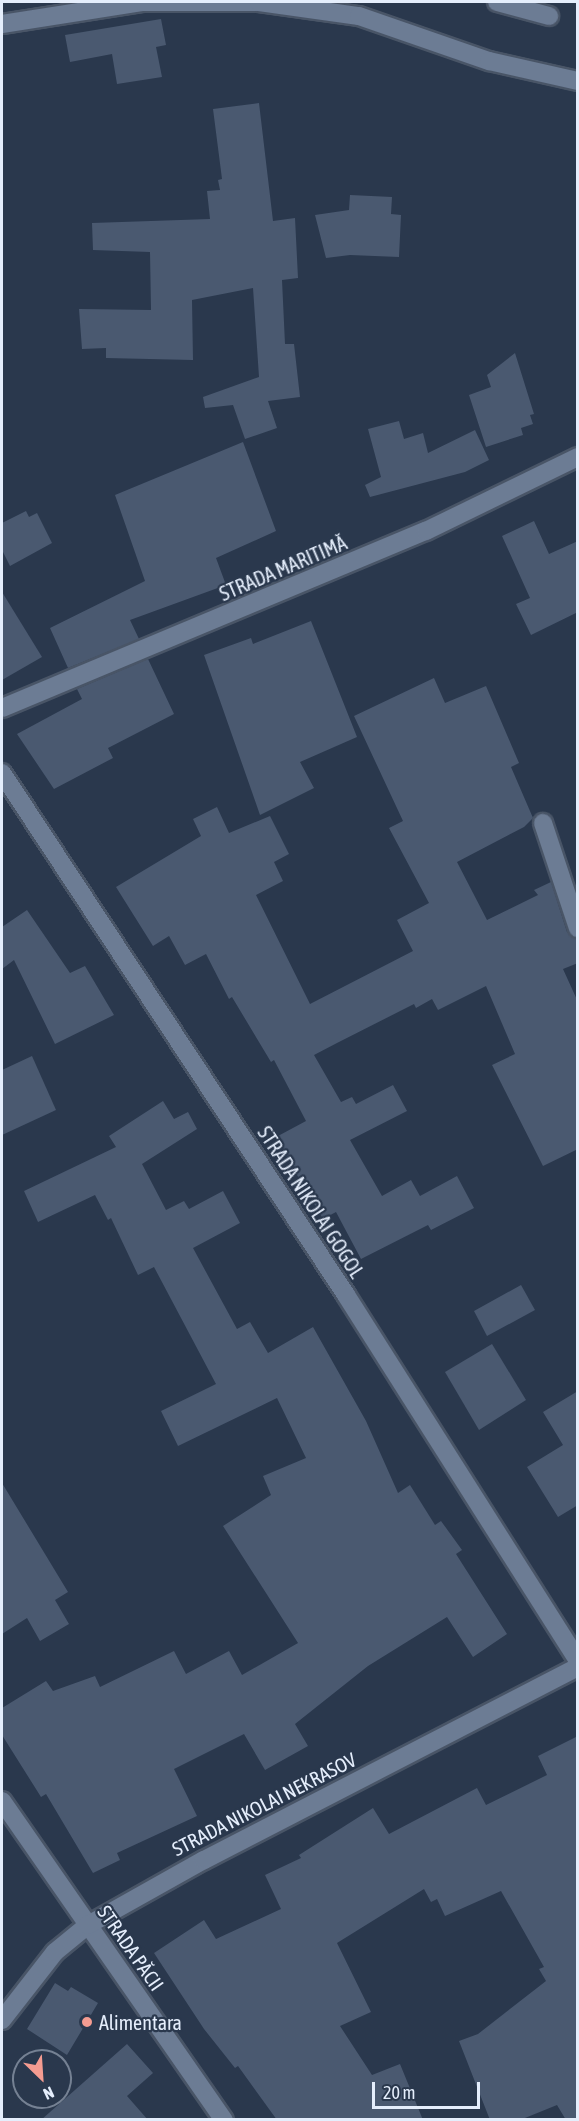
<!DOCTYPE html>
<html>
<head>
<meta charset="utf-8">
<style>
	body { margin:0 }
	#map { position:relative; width:579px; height:2121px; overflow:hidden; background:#2a384d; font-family:"Asap Condensed",sans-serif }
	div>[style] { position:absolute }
	.building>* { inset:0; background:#4a5970 }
	.roads { filter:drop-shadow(2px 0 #495567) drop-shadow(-2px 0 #495567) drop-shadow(0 2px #495567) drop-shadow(0 -2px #495567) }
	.street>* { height:18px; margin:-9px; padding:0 9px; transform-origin:9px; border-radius:9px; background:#6c7c94 }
	.dots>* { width:16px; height:16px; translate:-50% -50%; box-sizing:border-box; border:3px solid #2a384d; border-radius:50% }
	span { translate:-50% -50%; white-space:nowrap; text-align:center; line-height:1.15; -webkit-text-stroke:4.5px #2a384d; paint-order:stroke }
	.street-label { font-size:20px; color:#e5eefc }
	.poi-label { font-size:20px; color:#e5eefc }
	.left { translate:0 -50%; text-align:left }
	.frame { position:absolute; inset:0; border:3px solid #e5eefc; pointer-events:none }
	.north { position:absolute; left:12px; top:2049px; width:60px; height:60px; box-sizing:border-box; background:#2a384d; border:2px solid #758193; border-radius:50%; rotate:155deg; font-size:16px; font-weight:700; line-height:24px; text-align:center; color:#e5eefc }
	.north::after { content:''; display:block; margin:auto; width:21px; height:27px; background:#f59c91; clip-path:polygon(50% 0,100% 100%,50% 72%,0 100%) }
	.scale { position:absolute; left:372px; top:2082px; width:108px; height:27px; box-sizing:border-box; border:3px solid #e5eefc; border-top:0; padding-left:8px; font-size:18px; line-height:21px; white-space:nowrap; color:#e5eefc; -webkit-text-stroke:4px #2a384d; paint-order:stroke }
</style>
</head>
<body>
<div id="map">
	<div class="building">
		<i style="clip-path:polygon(161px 19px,166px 45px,156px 47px,162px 77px,117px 84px,112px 54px,70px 62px,65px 35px)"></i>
		<i style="clip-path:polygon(259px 103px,273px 221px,295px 218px,298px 278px,282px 280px,285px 344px,294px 344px,300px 397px,268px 401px,277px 428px,245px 439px,233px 405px,205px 408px,203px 397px,259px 377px,253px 288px,192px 300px,193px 360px,106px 358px,106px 348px,82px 349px,79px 309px,151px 310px,150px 252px,93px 250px,92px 223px,210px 219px,207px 191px,220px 190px,218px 180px,222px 179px,213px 109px)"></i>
		<i style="clip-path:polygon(350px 195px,392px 197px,391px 214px,401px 215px,399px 257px,350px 255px,326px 258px,315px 215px,349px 210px)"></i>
		<i style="clip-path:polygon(515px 353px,534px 414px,530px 415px,533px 424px,521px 428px,523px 435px,486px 447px,469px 395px,491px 387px,487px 375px)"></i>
		<i style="clip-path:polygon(399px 421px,404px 439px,423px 433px,428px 453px,475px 430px,489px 460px,465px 472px,370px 497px,365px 485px,381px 477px,368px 429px)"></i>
		<i style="clip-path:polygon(243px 442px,276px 531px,216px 558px,226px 585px,130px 620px,139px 639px,68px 668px,50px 628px,145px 581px,115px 495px)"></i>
		<i style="clip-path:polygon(26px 511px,29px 517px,37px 513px,52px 543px,10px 566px,2px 550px,2px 523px)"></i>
		<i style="clip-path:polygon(534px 521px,549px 554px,578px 541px,578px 612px,531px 635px,516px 604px,530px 598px,502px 536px)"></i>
		<i style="clip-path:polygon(2px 592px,42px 657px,2px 680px)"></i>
		<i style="clip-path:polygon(311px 621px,357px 737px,300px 762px,314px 788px,260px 815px,204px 655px,251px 638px,253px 644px)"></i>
		<i style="clip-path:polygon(148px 659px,174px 714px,108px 748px,113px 758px,54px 789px,17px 734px,82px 699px,77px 689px)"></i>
		<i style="clip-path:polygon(434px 678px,445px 703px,486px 686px,519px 763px,511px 767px,533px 818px,524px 827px,457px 862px,487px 920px,538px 895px,534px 890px,551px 882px,567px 932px,578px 939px,578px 963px,563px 969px,578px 1002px,578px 1149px,543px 1166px,492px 1065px,515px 1054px,486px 986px,438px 1010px,432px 999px,416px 1008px,414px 1004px,337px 1043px,314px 1055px,341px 1102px,352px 1097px,356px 1104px,393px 1085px,407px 1111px,350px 1140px,382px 1196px,411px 1180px,420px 1196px,457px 1176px,474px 1208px,431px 1230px,428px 1225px,361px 1259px,336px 1212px,323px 1219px,277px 1141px,278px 1136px,306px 1121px,274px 1060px,271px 1062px,232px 997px,229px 999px,206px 954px,185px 965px,169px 936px,153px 946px,116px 887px,201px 836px,193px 819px,217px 807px,229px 833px,270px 816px,289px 854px,274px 862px,283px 881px,256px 895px,310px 1004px,413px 951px,397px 920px,429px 903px,389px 828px,403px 821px,354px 716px)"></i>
		<i style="clip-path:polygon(27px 910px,70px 973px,85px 966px,114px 1015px,55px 1044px,14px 960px,2px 969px,2px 927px)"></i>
		<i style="clip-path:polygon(32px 1056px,56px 1110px,2px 1135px,2px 1070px)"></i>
		<i style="clip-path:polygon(163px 1101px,174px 1119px,188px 1112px,197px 1129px,142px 1164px,166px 1210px,184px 1201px,189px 1209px,223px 1191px,240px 1223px,193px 1248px,237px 1329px,250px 1322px,268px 1353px,313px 1327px,366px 1421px,398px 1493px,410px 1485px,435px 1525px,441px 1521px,462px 1550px,456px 1554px,507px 1634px,473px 1657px,447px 1617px,368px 1666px,295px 1724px,308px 1746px,265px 1770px,244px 1734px,174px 1769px,197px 1816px,117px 1853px,120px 1860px,93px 1873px,46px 1794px,41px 1797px,2px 1735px,2px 1708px,46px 1681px,53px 1691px,95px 1676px,100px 1687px,174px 1651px,186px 1674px,229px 1651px,242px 1675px,298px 1643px,223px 1526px,271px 1495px,263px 1476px,306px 1458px,277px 1398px,178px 1446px,161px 1411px,216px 1384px,154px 1267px,138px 1275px,111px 1218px,108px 1220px,95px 1195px,38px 1222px,24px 1191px,116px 1147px,109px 1136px)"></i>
		<i style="clip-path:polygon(521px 1285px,535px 1310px,487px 1336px,474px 1311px)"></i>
		<i style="clip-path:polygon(492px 1344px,526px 1400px,479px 1430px,445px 1372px)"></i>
		<i style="clip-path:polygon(578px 1391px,578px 1505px,558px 1517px,527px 1467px,563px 1445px,543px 1412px)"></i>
		<i style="clip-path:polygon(2px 1483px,68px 1592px,55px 1600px,69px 1624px,40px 1641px,27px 1618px,2px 1634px)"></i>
		<i style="clip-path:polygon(578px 1736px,578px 2120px,566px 2120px,557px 2105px,520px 2120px,490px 2120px,459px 2041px,478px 2034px,546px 1981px,539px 1969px,544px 1967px,501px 1891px,445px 1916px,437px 1899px,431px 1902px,424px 1889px,337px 1943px,371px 2012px,340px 2026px,372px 2075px,400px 2064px,423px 2120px,277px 2120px,238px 2066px,235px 2068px,204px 2029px,154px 1953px,204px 1920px,216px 1939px,281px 1909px,265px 1875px,301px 1858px,299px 1855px,373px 1808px,389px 1834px,477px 1788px,486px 1805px,547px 1775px,538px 1756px)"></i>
		<i style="clip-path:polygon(55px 1983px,68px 1991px,71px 1987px,98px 2003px,67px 2055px,27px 2029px)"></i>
		<i style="clip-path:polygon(127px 2044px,153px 2073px,127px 2096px,148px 2120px,41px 2120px)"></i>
	</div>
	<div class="roads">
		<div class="street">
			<i style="left:497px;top:2px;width:54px;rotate:15.1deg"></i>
			<i style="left:2px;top:24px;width:143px;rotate:-8.9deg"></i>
			<i style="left:143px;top:2px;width:116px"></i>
			<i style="left:259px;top:2px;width:101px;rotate:8deg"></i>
			<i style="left:359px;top:16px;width:138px;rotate:19.1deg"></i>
			<i style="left:489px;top:61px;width:91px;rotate:12.7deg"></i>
			<i style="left:2px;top:708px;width:459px;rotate:-22.7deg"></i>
			<i style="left:426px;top:531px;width:169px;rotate:-26deg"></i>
			<i style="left:2px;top:773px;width:625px;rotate:56.61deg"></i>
			<i style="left:346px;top:1295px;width:432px;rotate:57.6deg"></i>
			<i style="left:543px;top:823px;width:111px;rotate:71.6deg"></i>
			<i style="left:2px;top:1801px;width:389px;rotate:55.2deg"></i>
			<i style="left:2px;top:2020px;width:86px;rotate:-52.1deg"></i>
			<i style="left:55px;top:1952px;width:43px;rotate:-39.3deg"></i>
			<i style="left:88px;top:1925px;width:133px;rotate:-29.3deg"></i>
			<i style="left:204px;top:1860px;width:421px;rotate:-27.3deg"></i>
		</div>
	</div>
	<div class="dots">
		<i style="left:87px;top:2022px;background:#f59c91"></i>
	</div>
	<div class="street-label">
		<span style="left:283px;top:568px;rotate:-23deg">STRADA MARITIMĂ</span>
		<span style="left:311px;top:1202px;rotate:57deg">STRADA NIKOLAI GOGOL</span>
		<span style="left:264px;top:1804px;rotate:-27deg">STRADA NIKOLAI NEKRASOV</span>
		<span style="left:131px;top:1948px;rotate:55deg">STRADA PĂCII</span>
	</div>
	<div class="poi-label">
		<span class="left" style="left:99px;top:2022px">Alimentara</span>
	</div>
	<div class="frame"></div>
	<div class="north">N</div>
	<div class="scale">20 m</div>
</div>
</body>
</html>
